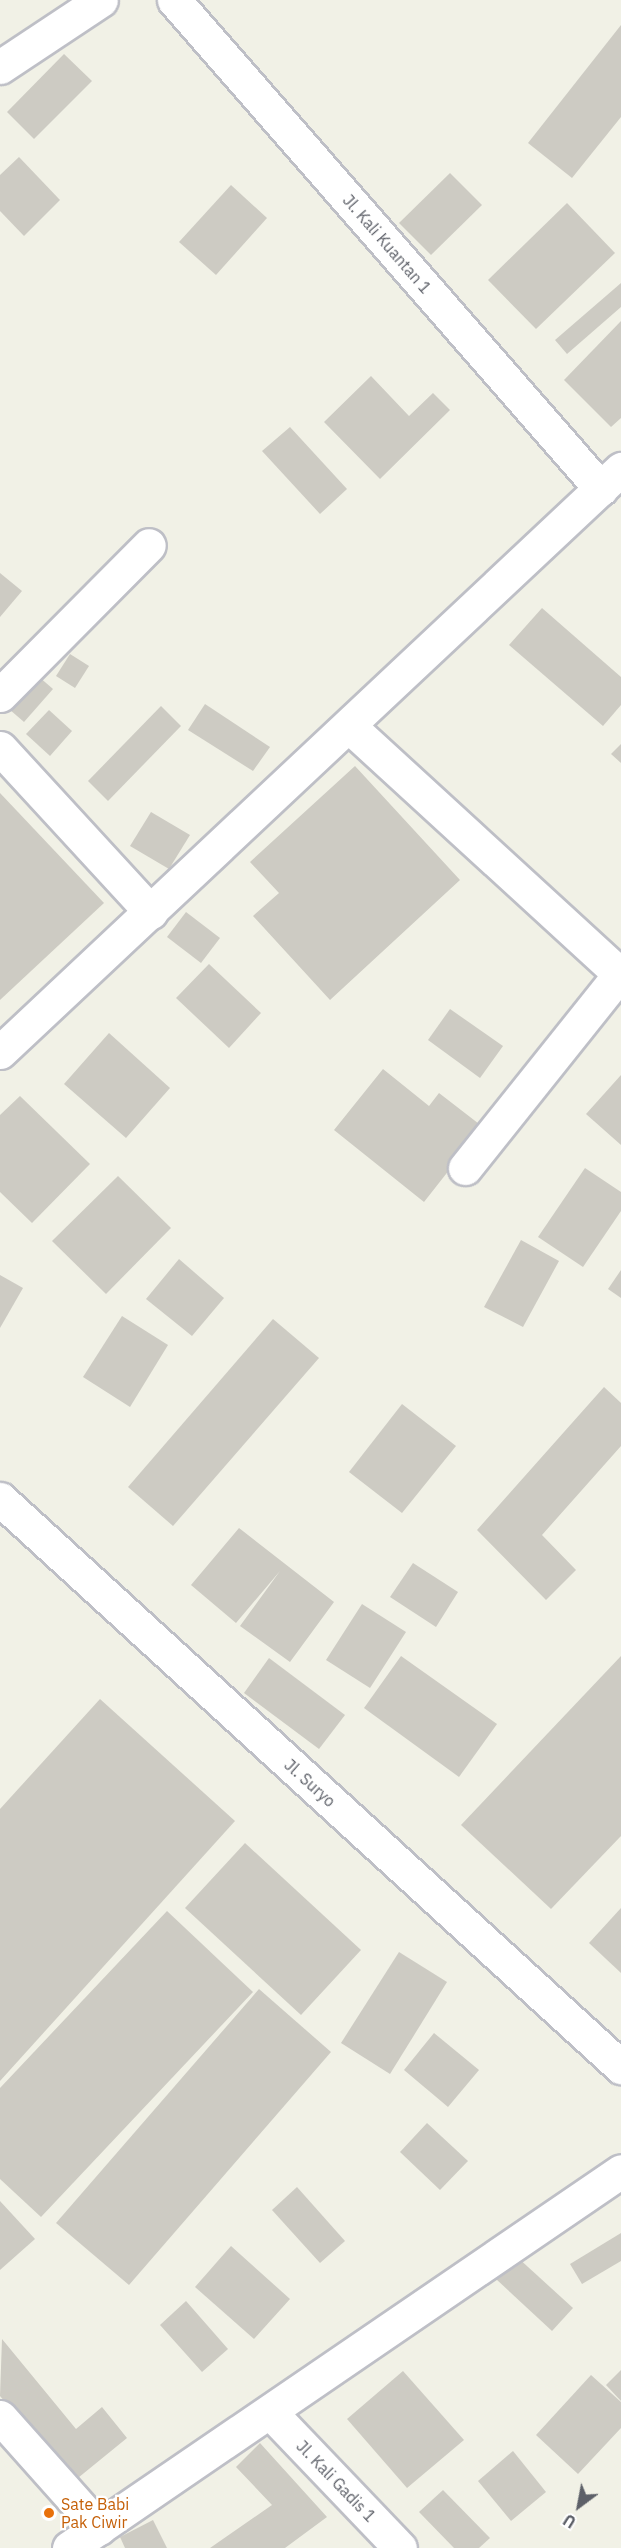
<!DOCTYPE html>
<html>
<head>
<meta charset="utf-8">
<style>
	body { margin:0 }
	#map { position:relative; width:621px; height:2548px; overflow:hidden; background:#f1f1e6; font-family:"IBM Plex Sans",sans-serif }
	div>[style] { position:absolute }
	.building>* { inset:0; background:#cdcbc3 }
	.roads { filter:drop-shadow(2px 0 #bebfc6) drop-shadow(-2px 0 #bebfc6) drop-shadow(0 2px #bebfc6) drop-shadow(0 -2px #bebfc6) }
	.minor>* { height:33px; margin:-16.5px; padding:0 16.5px; transform-origin:16.5px; border-radius:16.5px; background:#fff }
	.secondary>* { height:33px; margin:-16.5px; padding:0 16.5px; transform-origin:16.5px; border-radius:16.5px; background:#fff }
	.dots>* { width:16px; height:16px; translate:-50% -50%; box-sizing:border-box; border:3px solid #fff; border-radius:50% }
	span { translate:-50% -50%; white-space:nowrap; text-align:center; line-height:1.15; -webkit-text-stroke:4.5px #fff; paint-order:stroke }
	.street-label { font-size:16px; color:#5d6068 }
	.food-label { font-size:16px; color:#c56008 }
	.left { translate:0 -50%; text-align:left }
	.north { position:absolute; left:549px; top:2476px; width:60px; height:60px; -webkit-text-stroke:4px #fff; paint-order:stroke; rotate:212deg; font-size:16px; font-weight:700; line-height:24px; text-align:center; color:#5d6068 }
	.north::after { content:''; display:block; margin:auto; width:21px; height:27px; background:#5d6068; clip-path:polygon(50% 0,100% 100%,50% 72%,0 100%) }
</style>
</head>
<body>
<div id="map">
	<div class="building">
		<i style="clip-path:polygon(621px 25px,621px 117px,572px 178px,528px 143px)"></i>
		<i style="clip-path:polygon(64px 54px,92px 81px,34px 139px,7px 112px)"></i>
		<i style="clip-path:polygon(19px 157px,60px 200px,24px 236px,0 211px,0 175px)"></i>
		<i style="clip-path:polygon(450px 173px,482px 205px,431px 255px,399px 223px)"></i>
		<i style="clip-path:polygon(231px 185px,267px 218px,216px 275px,179px 242px)"></i>
		<i style="clip-path:polygon(567px 203px,615px 253px,536px 329px,488px 280px)"></i>
		<i style="clip-path:polygon(621px 283px,621px 307px,567px 354px,555px 340px)"></i>
		<i style="clip-path:polygon(621px 321px,621px 418px,611px 427px,564px 380px)"></i>
		<i style="clip-path:polygon(371px 376px,409px 416px,433px 393px,450px 410px,380px 479px,324px 422px)"></i>
		<i style="clip-path:polygon(290px 427px,347px 489px,320px 514px,262px 451px)"></i>
		<i style="clip-path:polygon(0 573px,22px 591px,0 617px)"></i>
		<i style="clip-path:polygon(542px 608px,621px 677px,621px 705px,603px 726px,509px 645px)"></i>
		<i style="clip-path:polygon(70px 654px,89px 666px,75px 688px,56px 676px)"></i>
		<i style="clip-path:polygon(38px 676px,53px 689px,24px 722px,9px 709px)"></i>
		<i style="clip-path:polygon(205px 704px,270px 747px,253px 771px,188px 730px)"></i>
		<i style="clip-path:polygon(161px 706px,181px 726px,108px 801px,88px 781px)"></i>
		<i style="clip-path:polygon(49px 710px,72px 731px,50px 756px,26px 734px)"></i>
		<i style="clip-path:polygon(621px 744px,621px 763px,611px 754px)"></i>
		<i style="clip-path:polygon(355px 766px,460px 880px,330px 1000px,253px 916px,279px 893px,250px 862px)"></i>
		<i style="clip-path:polygon(0 793px,104px 903px,0 1000px)"></i>
		<i style="clip-path:polygon(151px 812px,190px 835px,169px 869px,130px 846px)"></i>
		<i style="clip-path:polygon(186px 912px,220px 938px,201px 963px,167px 937px)"></i>
		<i style="clip-path:polygon(209px 964px,261px 1013px,229px 1048px,176px 998px)"></i>
		<i style="clip-path:polygon(450px 1009px,503px 1046px,480px 1078px,428px 1040px)"></i>
		<i style="clip-path:polygon(109px 1033px,170px 1088px,126px 1138px,64px 1084px)"></i>
		<i style="clip-path:polygon(383px 1069px,429px 1106px,439px 1093px,483px 1127px,424px 1202px,334px 1130px)"></i>
		<i style="clip-path:polygon(621px 1075px,621px 1145px,586px 1114px)"></i>
		<i style="clip-path:polygon(20px 1096px,90px 1164px,32px 1223px,0 1192px,0 1115px)"></i>
		<i style="clip-path:polygon(585px 1168px,621px 1192px,621px 1211px,583px 1267px,538px 1237px)"></i>
		<i style="clip-path:polygon(118px 1176px,171px 1228px,106px 1294px,52px 1241px)"></i>
		<i style="clip-path:polygon(521px 1240px,559px 1261px,523px 1327px,484px 1307px)"></i>
		<i style="clip-path:polygon(179px 1259px,224px 1298px,192px 1336px,146px 1299px)"></i>
		<i style="clip-path:polygon(621px 1270px,621px 1298px,608px 1289px)"></i>
		<i style="clip-path:polygon(0 1275px,23px 1288px,0 1328px)"></i>
		<i style="clip-path:polygon(122px 1316px,168px 1345px,130px 1407px,83px 1377px)"></i>
		<i style="clip-path:polygon(273px 1319px,319px 1358px,173px 1526px,128px 1487px)"></i>
		<i style="clip-path:polygon(604px 1387px,621px 1403px,621px 1446px,542px 1535px,576px 1570px,546px 1600px,477px 1530px)"></i>
		<i style="clip-path:polygon(402px 1404px,456px 1446px,402px 1513px,349px 1472px)"></i>
		<i style="clip-path:polygon(239px 1528px,334px 1602px,290px 1662px,240px 1626px,280px 1571px,236px 1623px,191px 1585px)"></i>
		<i style="clip-path:polygon(413px 1563px,458px 1592px,436px 1627px,390px 1597px)"></i>
		<i style="clip-path:polygon(362px 1604px,406px 1632px,370px 1688px,326px 1660px)"></i>
		<i style="clip-path:polygon(401px 1656px,497px 1724px,459px 1777px,364px 1708px)"></i>
		<i style="clip-path:polygon(621px 1656px,621px 1836px,551px 1909px,461px 1825px)"></i>
		<i style="clip-path:polygon(269px 1658px,345px 1715px,319px 1749px,244px 1693px)"></i>
		<i style="clip-path:polygon(100px 1699px,235px 1821px,0 2081px,0 1809px)"></i>
		<i style="clip-path:polygon(245px 1843px,361px 1950px,301px 2015px,185px 1908px)"></i>
		<i style="clip-path:polygon(621px 1908px,621px 1973px,589px 1943px)"></i>
		<i style="clip-path:polygon(167px 1911px,253px 1992px,41px 2217px,0 2179px,0 2088px)"></i>
		<i style="clip-path:polygon(399px 1952px,447px 1982px,390px 2074px,341px 2043px)"></i>
		<i style="clip-path:polygon(259px 1989px,331px 2052px,129px 2285px,56px 2223px)"></i>
		<i style="clip-path:polygon(434px 2033px,479px 2070px,448px 2107px,404px 2070px)"></i>
		<i style="clip-path:polygon(427px 2123px,468px 2161px,440px 2190px,400px 2152px)"></i>
		<i style="clip-path:polygon(297px 2187px,345px 2241px,320px 2263px,272px 2210px)"></i>
		<i style="clip-path:polygon(0 2201px,35px 2239px,0 2270px)"></i>
		<i style="clip-path:polygon(621px 2233px,621px 2261px,582px 2284px,570px 2264px)"></i>
		<i style="clip-path:polygon(231px 2246px,290px 2299px,254px 2339px,195px 2287px)"></i>
		<i style="clip-path:polygon(516px 2256px,573px 2308px,552px 2331px,496px 2279px)"></i>
		<i style="clip-path:polygon(186px 2301px,228px 2349px,202px 2372px,160px 2325px)"></i>
		<i style="clip-path:polygon(2px 2339px,76px 2429px,102px 2407px,127px 2438px,73px 2482px,0 2396px)"></i>
		<i style="clip-path:polygon(621px 2370px,621px 2401px,606px 2385px)"></i>
		<i style="clip-path:polygon(403px 2371px,464px 2440px,407px 2488px,347px 2419px)"></i>
		<i style="clip-path:polygon(591px 2375px,621px 2402px,621px 2428px,578px 2474px,536px 2435px)"></i>
		<i style="clip-path:polygon(260px 2443px,327px 2517px,285px 2548px,210px 2548px,272px 2505px,236px 2467px)"></i>
		<i style="clip-path:polygon(513px 2451px,546px 2492px,511px 2521px,478px 2481px)"></i>
		<i style="clip-path:polygon(443px 2490px,490px 2538px,479px 2548px,454px 2548px,419px 2512px)"></i>
		<i style="clip-path:polygon(153px 2520px,167px 2548px,125px 2548px,120px 2537px)"></i>
	</div>
	<div class="roads">
		<div class="minor">
			<i style="left:174px;top:0;width:649px;rotate:48.87deg"></i>
			<i style="left:0;top:67px;width:121px;rotate:-33.6deg"></i>
			<i style="left:0;top:695px;width:211px;rotate:-45.2deg"></i>
			<i style="left:349px;top:726px;width:369px;rotate:42.5deg"></i>
			<i style="left:0;top:748px;width:223px;rotate:47.4deg"></i>
			<i style="left:0;top:1052px;width:852px;rotate:-43.19deg"></i>
			<i style="left:465px;top:1168px;width:248px;rotate:-51.4deg"></i>
			<i style="left:272px;top:2414px;width:185px;rotate:46.3deg"></i>
			<i style="left:0;top:2417px;width:149px;rotate:48.3deg"></i>
			<i style="left:69px;top:2548px;width:668px;rotate:-34.33deg"></i>
		</div>
		<div class="secondary">
			<i style="left:0;top:1499px;width:842px;rotate:42.45deg"></i>
		</div>
	</div>
	<div class="dots">
		<i style="left:49px;top:2513px;background:#e8710a"></i>
	</div>
	<div class="street-label">
		<span style="left:387px;top:244px;rotate:49deg">Jl. Kali Kuantan 1</span>
		<span style="left:310px;top:1783px;rotate:42deg">Jl. Suryo</span>
		<span style="left:336px;top:2481px;rotate:46deg">Jl. Kali Gadis 1</span>
	</div>
	<div class="food-label">
		<span class="left" style="left:61px;top:2513px">Sate Babi<br>Pak Ciwir</span>
	</div>
	<div class="north">U</div>
</div>
</body>
</html>
